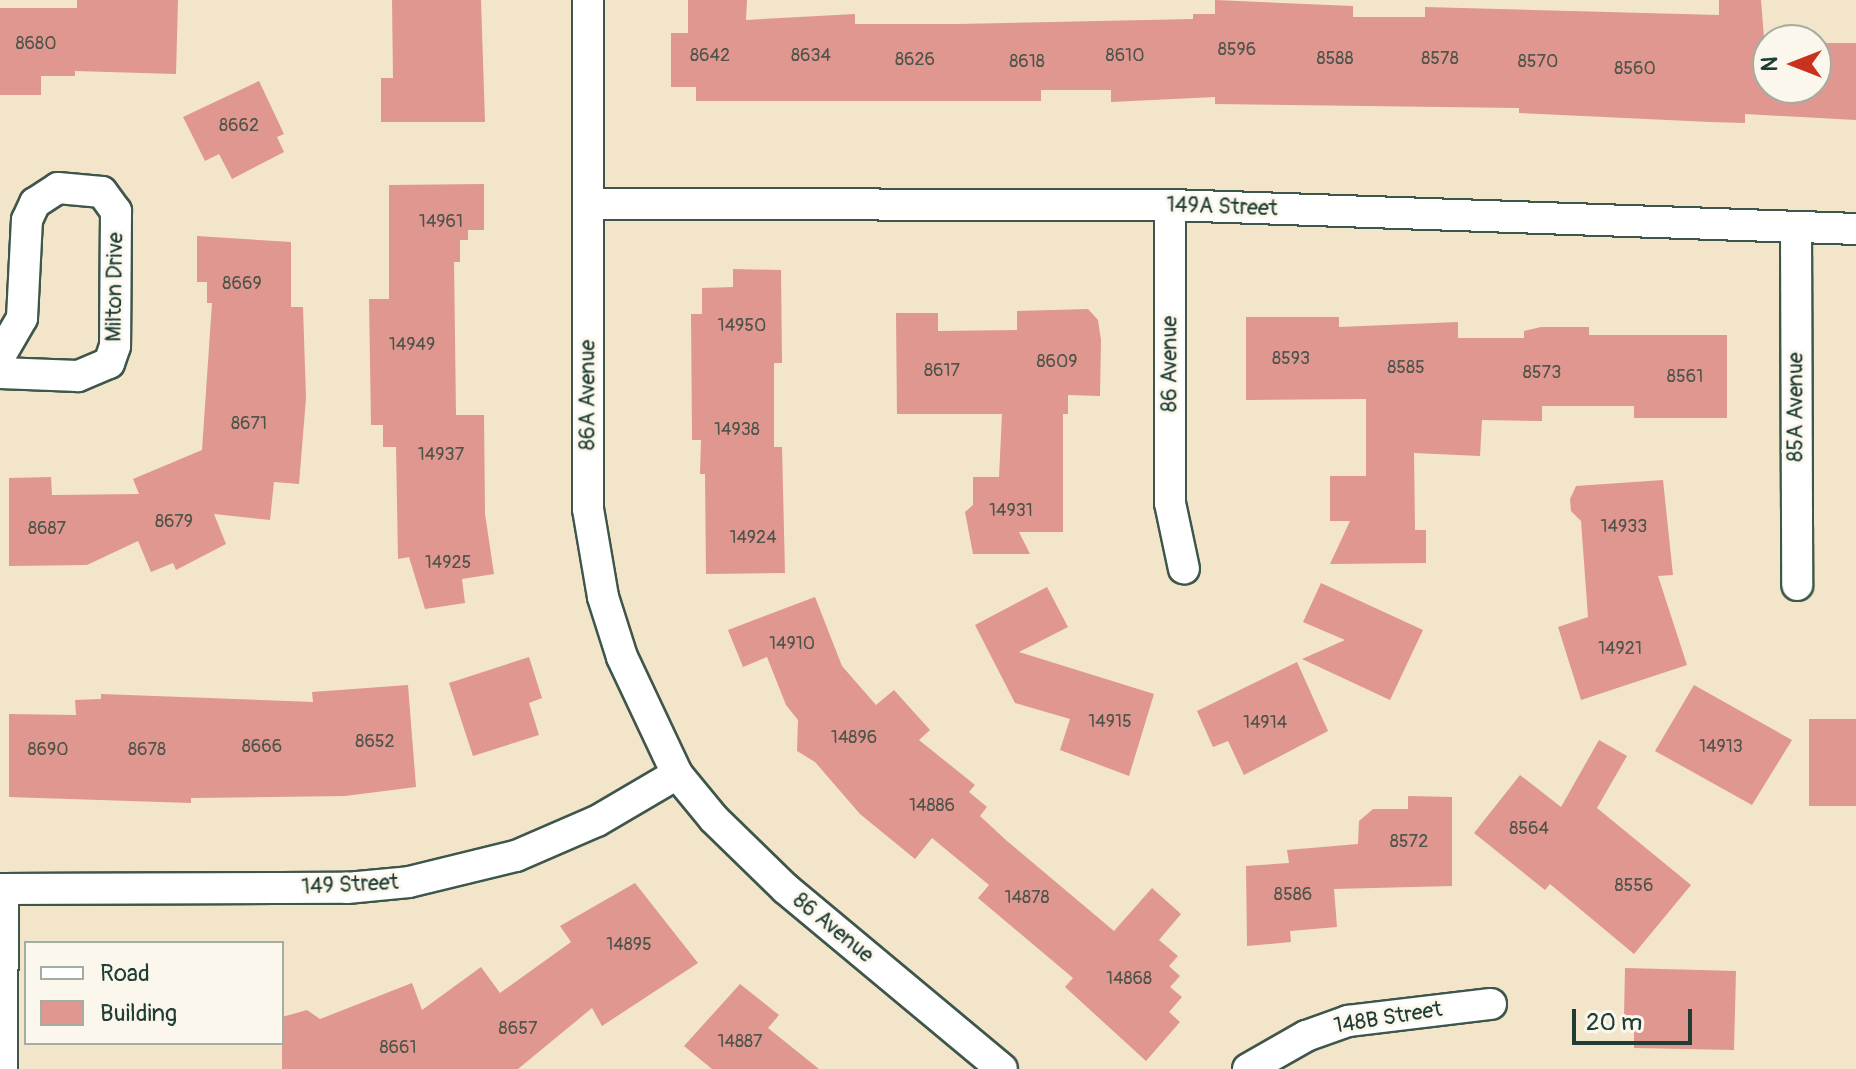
<!DOCTYPE html>
<html>
<head>
<meta charset="utf-8">
<style>
	body { margin:0 }
	#map { position:relative; width:1856px; height:1069px; overflow:hidden; background:#f2e5ca; font-family:Pangolin,sans-serif }
	div>[style] { position:absolute }
	.building>* { inset:0; background:#df9790 }
	.roads { filter:drop-shadow(2px 0 #3f564a) drop-shadow(-2px 0 #3f564a) drop-shadow(0 2px #3f564a) drop-shadow(0 -2px #3f564a) }
	.minor>* { height:30px; margin:-15px; padding:0 15px; transform-origin:15px; border-radius:15px; background:#fff }
	span { translate:-50% -50%; white-space:nowrap; text-align:center; line-height:1.15; -webkit-text-stroke:6px #fbf7ec; paint-order:stroke }
	.number-label { font-size:18px; color:#4f544b }
	.number-label span { -webkit-text-stroke-width:0 }
	.street-label { font-size:22px; color:#1f3d34 }
	.legend { position:absolute; left:24px; top:941px; width:260px; height:104px; box-sizing:border-box; background:#fbf7ec; border:2px solid #a3ada2; margin:0; padding:10px 14px; list-style:none; font-size:24px; color:#1f3d34 }
	.legend li { display:flex; align-items:center; gap:16px; height:40px }
	.legend b { width:40px; border:2px solid #a3ada2 }
	.north { position:absolute; left:1752px; top:24px; width:80px; height:80px; box-sizing:border-box; background:#fbf7ec; border:2px solid #a3ada2; border-radius:50%; rotate:270deg; font-size:22px; font-weight:700; line-height:32px; text-align:center; color:#1f3d34 }
	.north::after { content:''; display:block; margin:auto; width:28px; height:36px; background:#c8321e; clip-path:polygon(50% 0,100% 100%,50% 72%,0 100%) }
	.scale { position:absolute; left:1572px; top:1009px; width:120px; height:36px; box-sizing:border-box; border:4px solid #1f3d34; border-top:0; padding-left:10px; font-size:24px; line-height:28px; white-space:nowrap; color:#1f3d34; -webkit-text-stroke:6px #fbf7ec; paint-order:stroke }
</style>
</head>
<body>
<div id="map">
	<div class="building">
		<i style="clip-path:polygon(77px 0,178px 0,176px 74px,75px 71px,75px 76px,41px 76px,41px 95px,0 95px,0 8px,77px 8px)"></i>
		<i style="clip-path:polygon(392px 0,481px 0,485px 122px,381px 122px,381px 78px,393px 78px)"></i>
		<i style="clip-path:polygon(688px 0,747px 0,746px 20px,855px 14px,855px 24px,957px 24px,1193px 19px,1193px 14px,1215px 14px,1215px 0,1353px 6px,1353px 17px,1425px 17px,1425px 7px,1719px 15px,1719px 0,1761px 0,1768px 88px,1816px 88px,1816px 43px,1856px 43px,1856px 120px,1745px 114px,1745px 123px,1710px 122px,1519px 113px,1519px 108px,1215px 104px,1215px 97px,1111px 102px,1111px 90px,1041px 90px,1041px 101px,696px 101px,696px 87px,671px 87px,671px 33px,688px 33px)"></i>
		<i style="clip-path:polygon(259px 81px,284px 134px,277px 137px,284px 152px,232px 179px,219px 154px,205px 161px,183px 117px)"></i>
		<i style="clip-path:polygon(484px 184px,484px 230px,468px 230px,468px 240px,460px 240px,460px 262px,454px 262px,456px 415px,484px 415px,485px 514px,494px 574px,462px 579px,465px 603px,425px 609px,409px 557px,398px 559px,396px 447px,383px 447px,383px 425px,371px 425px,369px 299px,389px 299px,389px 185px)"></i>
		<i style="clip-path:polygon(197px 236px,291px 242px,291px 307px,303px 307px,306px 398px,299px 484px,274px 482px,270px 520px,214px 514px,226px 544px,176px 570px,173px 563px,151px 572px,138px 541px,87px 565px,9px 566px,9px 478px,51px 477px,52px 495px,139px 494px,133px 479px,202px 450px,212px 303px,207px 303px,207px 282px,197px 282px)"></i>
		<i style="clip-path:polygon(733px 269px,781px 270px,782px 363px,774px 363px,774px 447px,782px 447px,785px 573px,706px 574px,705px 474px,700px 474px,701px 440px,692px 440px,691px 314px,702px 314px,702px 288px,733px 287px)"></i>
		<i style="clip-path:polygon(1088px 309px,1098px 320px,1101px 340px,1100px 396px,1068px 395px,1068px 414px,1063px 414px,1063px 532px,1019px 532px,1030px 554px,973px 554px,965px 512px,973px 505px,973px 477px,999px 477px,1002px 414px,897px 414px,896px 313px,938px 313px,938px 331px,1017px 330px,1017px 311px)"></i>
		<i style="clip-path:polygon(1246px 317px,1339px 317px,1339px 327px,1458px 322px,1458px 338px,1524px 338px,1524px 331px,1541px 327px,1589px 327px,1589px 335px,1727px 335px,1727px 418px,1634px 418px,1634px 406px,1542px 406px,1542px 421px,1482px 420px,1480px 456px,1414px 453px,1415px 530px,1426px 530px,1426px 563px,1330px 564px,1350px 521px,1330px 521px,1330px 476px,1366px 476px,1366px 399px,1246px 400px)"></i>
		<i style="clip-path:polygon(1663px 480px,1673px 575px,1658px 576px,1687px 665px,1581px 700px,1558px 627px,1588px 617px,1581px 521px,1571px 511px,1570px 499px,1576px 486px)"></i>
		<i style="clip-path:polygon(1321px 583px,1423px 630px,1390px 700px,1302px 659px,1345px 640px,1303px 622px)"></i>
		<i style="clip-path:polygon(1047px 587px,1068px 627px,1019px 652px,1154px 694px,1129px 776px,1060px 750px,1070px 719px,1015px 703px,975px 625px)"></i>
		<i style="clip-path:polygon(815px 597px,842px 666px,876px 705px,894px 690px,930px 730px,919px 740px,975px 785px,969px 792px,987px 807px,980px 816px,1007px 841px,1114px 931px,1152px 888px,1181px 914px,1159px 940px,1178px 956px,1169px 966px,1180px 976px,1170px 987px,1182px 997px,1169px 1012px,1180px 1022px,1146px 1061px,1065px 987px,1073px 978px,978px 898px,989px 885px,932px 838px,915px 859px,860px 814px,815px 762px,797px 751px,798px 720px,786px 705px,767px 657px,743px 667px,728px 630px)"></i>
		<i style="clip-path:polygon(529px 657px,542px 698px,529px 703px,539px 735px,473px 756px,449px 683px)"></i>
		<i style="clip-path:polygon(1297px 662px,1328px 731px,1244px 775px,1228px 741px,1213px 747px,1197px 711px)"></i>
		<i style="clip-path:polygon(408px 685px,416px 787px,345px 796px,191px 798px,191px 803px,9px 797px,9px 714px,76px 715px,75px 700px,101px 699px,101px 694px,313px 702px,312px 692px)"></i>
		<i style="clip-path:polygon(1694px 685px,1792px 740px,1752px 805px,1655px 751px)"></i>
		<i style="clip-path:polygon(1809px 719px,1856px 719px,1856px 806px,1809px 806px)"></i>
		<i style="clip-path:polygon(1599px 740px,1627px 756px,1597px 808px,1691px 885px,1634px 954px,1550px 884px,1545px 890px,1474px 833px,1520px 775px,1561px 807px)"></i>
		<i style="clip-path:polygon(1408px 796px,1452px 797px,1452px 886px,1334px 889px,1337px 927px,1290px 931px,1291px 942px,1247px 946px,1246px 866px,1289px 863px,1287px 850px,1358px 844px,1359px 821px,1373px 809px,1408px 809px)"></i>
		<i style="clip-path:polygon(635px 883px,698px 963px,602px 1026px,592px 1008px,518px 1069px,282px 1069px,282px 1017px,307px 1010px,320px 1019px,412px 983px,422px 1010px,481px 967px,500px 993px,571px 942px,560px 926px)"></i>
		<i style="clip-path:polygon(1625px 968px,1736px 971px,1734px 1050px,1634px 1048px,1634px 1017px,1624px 1016px)"></i>
		<i style="clip-path:polygon(740px 984px,779px 1015px,768px 1028px,819px 1069px,712px 1069px,684px 1046px)"></i>
	</div>
	<div class="roads">
		<div class="minor">
			<i style="left:588px;top:0;width:509px;rotate:90deg"></i>
			<i style="left:588px;top:509px;width:89px;rotate:80.3deg"></i>
			<i style="left:603px;top:597px;width:63px;rotate:72.4deg"></i>
			<i style="left:622px;top:657px;width:129px;rotate:64.8deg"></i>
			<i style="left:677px;top:774px;width:58px;rotate:50.6deg"></i>
			<i style="left:714px;top:819px;width:100px;rotate:44.2deg"></i>
			<i style="left:786px;top:889px;width:281px;rotate:39.8deg"></i>
			<i style="left:589px;top:204px;width:581px;rotate:0.1deg"></i>
			<i style="left:1170px;top:205px;width:686px;rotate:2deg"></i>
			<i style="left:1170px;top:205px;width:298px;rotate:90deg"></i>
			<i style="left:1170px;top:503px;width:67px;rotate:78deg"></i>
			<i style="left:1796px;top:229px;width:356px;rotate:89.8deg"></i>
			<i style="left:0;top:356px;width:44px;rotate:-59.9deg"></i>
			<i style="left:22px;top:318px;width:98px;rotate:-87.1deg"></i>
			<i style="left:27px;top:220px;width:19px;rotate:-65deg"></i>
			<i style="left:35px;top:203px;width:27px;rotate:-33deg"></i>
			<i style="left:58px;top:188px;width:44px;rotate:5.2deg"></i>
			<i style="left:102px;top:192px;width:24px;rotate:54deg"></i>
			<i style="left:116px;top:211px;width:135px;rotate:90.4deg"></i>
			<i style="left:115px;top:346px;width:18px;rotate:109deg"></i>
			<i style="left:109px;top:363px;width:34px;rotate:157deg"></i>
			<i style="left:78px;top:376px;width:78px;rotate:-177.8deg"></i>
			<i style="left:0;top:889px;width:347px;rotate:-0.2deg"></i>
			<i style="left:347px;top:888px;width:62px;rotate:-5.5deg"></i>
			<i style="left:409px;top:882px;width:110px;rotate:-13.7deg"></i>
			<i style="left:516px;top:856px;width:88px;rotate:-23.4deg"></i>
			<i style="left:597px;top:821px;width:93px;rotate:-30.4deg"></i>
			<i style="left:2px;top:1069px;width:180px;rotate:-89.7deg"></i>
			<i style="left:1248px;top:1069px;width:67px;rotate:-29.6deg"></i>
			<i style="left:1306px;top:1036px;width:45px;rotate:-19.7deg"></i>
			<i style="left:1348px;top:1021px;width:144px;rotate:-6.8deg"></i>
		</div>
	</div>
	<div class="number-label">
		<span style="left:36px;top:44px">8680</span>
		<span style="left:1237px;top:50px">8596</span>
		<span style="left:710px;top:56px">8642</span>
		<span style="left:811px;top:56px">8634</span>
		<span style="left:1125px;top:56px">8610</span>
		<span style="left:1335px;top:59px">8588</span>
		<span style="left:1440px;top:59px">8578</span>
		<span style="left:915px;top:60px">8626</span>
		<span style="left:1027px;top:62px">8618</span>
		<span style="left:1538px;top:62px">8570</span>
		<span style="left:1635px;top:69px">8560</span>
		<span style="left:239px;top:126px">8662</span>
		<span style="left:441px;top:222px">14961</span>
		<span style="left:242px;top:284px">8669</span>
		<span style="left:742px;top:326px">14950</span>
		<span style="left:412px;top:345px">14949</span>
		<span style="left:1291px;top:359px">8593</span>
		<span style="left:1057px;top:362px">8609</span>
		<span style="left:1406px;top:368px">8585</span>
		<span style="left:942px;top:371px">8617</span>
		<span style="left:1542px;top:373px">8573</span>
		<span style="left:1685px;top:377px">8561</span>
		<span style="left:249px;top:424px">8671</span>
		<span style="left:737px;top:430px">14938</span>
		<span style="left:441px;top:455px">14937</span>
		<span style="left:1011px;top:511px">14931</span>
		<span style="left:174px;top:522px">8679</span>
		<span style="left:1624px;top:527px">14933</span>
		<span style="left:47px;top:529px">8687</span>
		<span style="left:753px;top:538px">14924</span>
		<span style="left:448px;top:563px">14925</span>
		<span style="left:792px;top:644px">14910</span>
		<span style="left:1620px;top:649px">14921</span>
		<span style="left:1110px;top:722px">14915</span>
		<span style="left:1265px;top:723px">14914</span>
		<span style="left:854px;top:738px">14896</span>
		<span style="left:375px;top:742px">8652</span>
		<span style="left:262px;top:747px">8666</span>
		<span style="left:1721px;top:747px">14913</span>
		<span style="left:48px;top:750px">8690</span>
		<span style="left:147px;top:750px">8678</span>
		<span style="left:932px;top:806px">14886</span>
		<span style="left:1529px;top:829px">8564</span>
		<span style="left:1409px;top:842px">8572</span>
		<span style="left:1634px;top:886px">8556</span>
		<span style="left:1293px;top:895px">8586</span>
		<span style="left:1027px;top:898px">14878</span>
		<span style="left:629px;top:945px">14895</span>
		<span style="left:1129px;top:979px">14868</span>
		<span style="left:518px;top:1029px">8657</span>
		<span style="left:740px;top:1042px">14887</span>
		<span style="left:398px;top:1048px">8661</span>
	</div>
	<div class="street-label">
		<span style="left:1222px;top:207px;rotate:2deg">149A Street</span>
		<span style="left:115px;top:287px;rotate:-89deg">Milton Drive</span>
		<span style="left:1170px;top:364px;rotate:-90deg">86 Avenue</span>
		<span style="left:588px;top:395px;rotate:-90deg">86A Avenue</span>
		<span style="left:1796px;top:407px;rotate:-90deg">85A Avenue</span>
		<span style="left:350px;top:885px;rotate:-3deg">149 Street</span>
		<span style="left:833px;top:928px;rotate:39deg">86 Avenue</span>
		<span style="left:1388px;top:1018px;rotate:-9deg">148B Street</span>
	</div>
	<ul class="legend">
	<li><b style="height:10px;background:#fff"></b>Road</li>
	<li><b style="height:22px;background:#df9790"></b>Building</li>
	</ul>
	<div class="north">N</div>
	<div class="scale">20 m</div>
</div>
</body>
</html>
